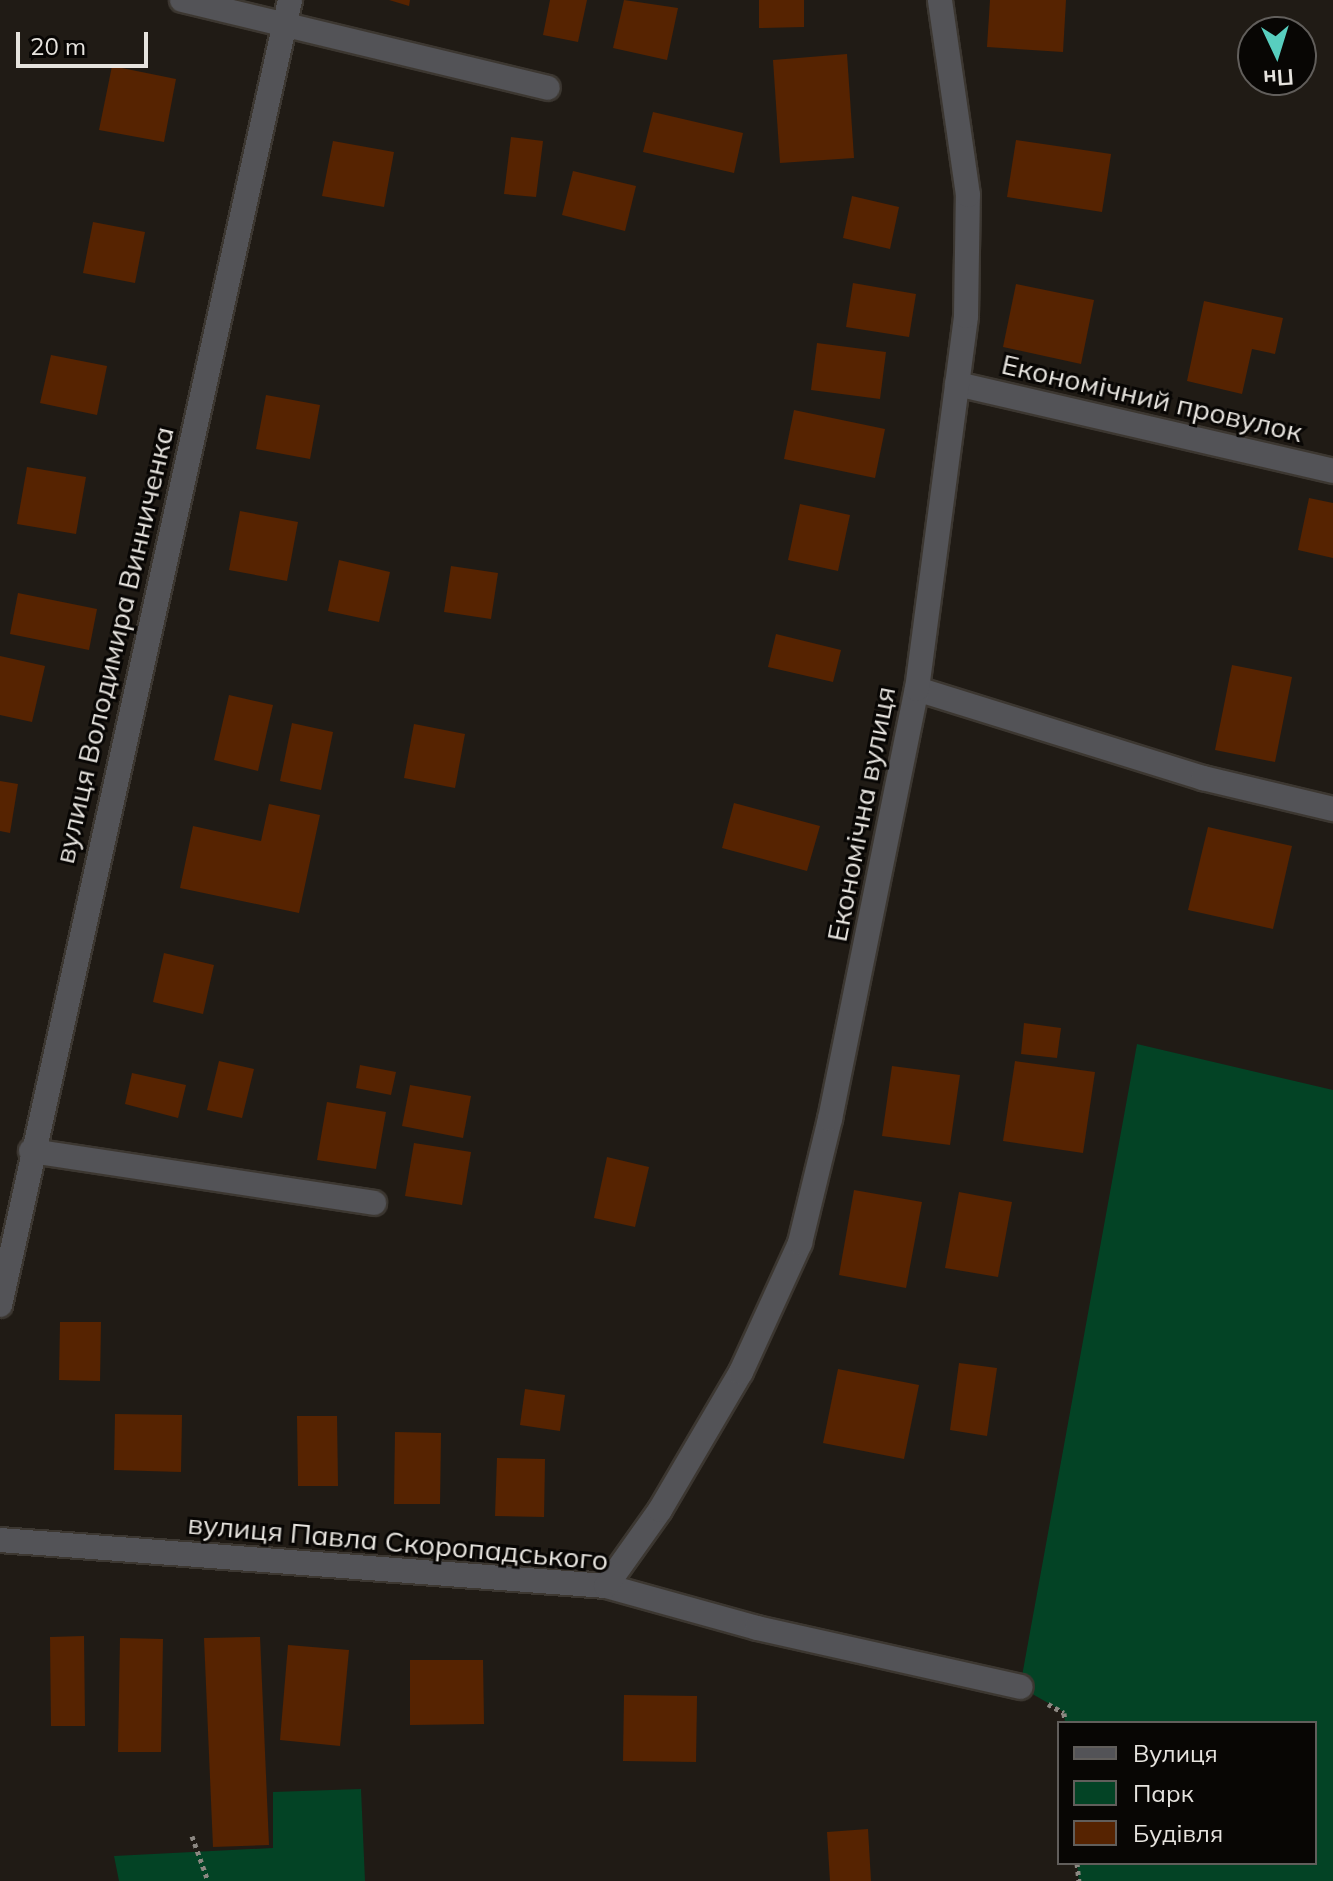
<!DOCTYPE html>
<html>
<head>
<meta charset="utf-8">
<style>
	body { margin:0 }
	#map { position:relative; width:1333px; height:1881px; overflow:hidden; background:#201b15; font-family:Mulish,sans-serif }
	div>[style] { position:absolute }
	.green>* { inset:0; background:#034325 }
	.building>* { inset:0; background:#562301 }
	.path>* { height:5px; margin-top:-2.5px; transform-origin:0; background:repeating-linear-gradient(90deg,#8b8781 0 4px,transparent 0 8px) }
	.roads { filter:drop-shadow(2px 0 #3c3731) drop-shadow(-2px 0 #3c3731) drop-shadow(0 2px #3c3731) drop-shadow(0 -2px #3c3731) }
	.minor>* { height:24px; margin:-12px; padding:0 12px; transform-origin:12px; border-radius:12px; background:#535357 }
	span { translate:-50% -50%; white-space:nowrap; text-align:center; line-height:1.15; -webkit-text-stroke:6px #080604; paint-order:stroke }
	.street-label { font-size:28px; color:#e6e3de }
	.legend { position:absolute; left:1057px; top:1721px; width:260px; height:144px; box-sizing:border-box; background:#080604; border:2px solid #615e5b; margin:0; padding:10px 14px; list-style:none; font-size:24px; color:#e6e3de }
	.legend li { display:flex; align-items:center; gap:16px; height:40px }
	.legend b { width:40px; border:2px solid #615e5b }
	.north { position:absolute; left:1237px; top:16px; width:80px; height:80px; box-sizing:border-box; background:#080604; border:2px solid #615e5b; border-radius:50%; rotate:176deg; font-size:22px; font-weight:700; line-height:32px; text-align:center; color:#e6e3de }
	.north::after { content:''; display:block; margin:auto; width:28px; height:36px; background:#58cebf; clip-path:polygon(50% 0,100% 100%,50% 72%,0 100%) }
	.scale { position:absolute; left:16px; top:32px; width:132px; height:36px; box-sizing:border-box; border:4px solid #e6e3de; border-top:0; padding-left:10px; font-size:24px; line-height:28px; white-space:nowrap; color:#e6e3de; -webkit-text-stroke:6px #080604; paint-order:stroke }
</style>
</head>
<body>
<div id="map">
	<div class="green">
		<i style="clip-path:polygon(1137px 1044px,1333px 1090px,1333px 1881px,1079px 1881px,1077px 1863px,1315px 1863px,1315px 1723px,1065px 1723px,1064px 1712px,1020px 1687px)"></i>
		<i style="clip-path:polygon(361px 1789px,365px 1881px,119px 1881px,114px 1856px,273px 1848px,273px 1792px)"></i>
	</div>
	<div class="building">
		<i style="clip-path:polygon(389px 0,410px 0,409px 6px)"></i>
		<i style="clip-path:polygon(550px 0,587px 0,578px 42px,543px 35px)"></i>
		<i style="clip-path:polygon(624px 0,678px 8px,667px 60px,613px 48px)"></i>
		<i style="clip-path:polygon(759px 0,804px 0,804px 27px,759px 28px)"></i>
		<i style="clip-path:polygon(990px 0,1066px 0,1063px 52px,987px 47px)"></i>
		<i style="clip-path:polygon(847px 54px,854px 158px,780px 163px,773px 60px)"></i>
		<i style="clip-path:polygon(112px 66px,176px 79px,164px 142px,99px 130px)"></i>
		<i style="clip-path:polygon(653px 112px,743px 133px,734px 173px,643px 152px)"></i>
		<i style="clip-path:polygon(511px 137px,543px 141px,536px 197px,504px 194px)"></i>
		<i style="clip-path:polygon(1016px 140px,1111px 154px,1102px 212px,1007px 197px)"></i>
		<i style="clip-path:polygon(333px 141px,394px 152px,384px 207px,322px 196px)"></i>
		<i style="clip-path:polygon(573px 171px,636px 186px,625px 231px,562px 215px)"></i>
		<i style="clip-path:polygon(852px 196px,899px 207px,890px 249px,843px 238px)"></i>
		<i style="clip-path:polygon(93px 222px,145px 232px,135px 283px,83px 273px)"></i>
		<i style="clip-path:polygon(853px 283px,916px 294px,909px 337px,846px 327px)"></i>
		<i style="clip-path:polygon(1016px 284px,1094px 300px,1081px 364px,1003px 347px)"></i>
		<i style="clip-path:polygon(1204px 301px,1283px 318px,1275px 354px,1252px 349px,1242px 394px,1187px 381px)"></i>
		<i style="clip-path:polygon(817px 343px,886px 352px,880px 399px,811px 390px)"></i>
		<i style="clip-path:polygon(51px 355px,107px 366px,97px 415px,40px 403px)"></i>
		<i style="clip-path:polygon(266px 395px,320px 405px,310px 459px,256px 449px)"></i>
		<i style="clip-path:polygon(794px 410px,885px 429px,875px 478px,784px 459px)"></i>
		<i style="clip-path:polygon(27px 467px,86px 477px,76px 534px,17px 524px)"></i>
		<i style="clip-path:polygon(1309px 498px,1333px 503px,1333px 558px,1298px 550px)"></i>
		<i style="clip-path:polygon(800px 504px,850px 515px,838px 571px,788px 560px)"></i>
		<i style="clip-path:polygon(240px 511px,298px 522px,287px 581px,229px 570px)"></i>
		<i style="clip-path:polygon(339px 560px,390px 572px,379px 622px,328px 611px)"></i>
		<i style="clip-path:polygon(451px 566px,498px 573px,491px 619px,444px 612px)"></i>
		<i style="clip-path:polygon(18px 593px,97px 609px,89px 650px,10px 634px)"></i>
		<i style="clip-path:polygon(776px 634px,841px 650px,833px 682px,768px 667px)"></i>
		<i style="clip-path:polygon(0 656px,45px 666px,32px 722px,0 715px)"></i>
		<i style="clip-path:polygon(1232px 665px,1292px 677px,1275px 762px,1215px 750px)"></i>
		<i style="clip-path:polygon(229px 695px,273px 705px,258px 771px,214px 760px)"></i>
		<i style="clip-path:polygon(292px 723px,333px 732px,321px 790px,280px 781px)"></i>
		<i style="clip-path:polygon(414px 724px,465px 734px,455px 788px,404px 778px)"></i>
		<i style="clip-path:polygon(0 781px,18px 784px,10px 833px,0 831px)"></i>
		<i style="clip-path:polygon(734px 803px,820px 826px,807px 871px,722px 848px)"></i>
		<i style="clip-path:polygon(269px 804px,320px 815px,299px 913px,180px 888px,193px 826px,261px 841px)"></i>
		<i style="clip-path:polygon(1208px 827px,1292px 846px,1273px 929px,1188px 910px)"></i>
		<i style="clip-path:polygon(164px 953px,214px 965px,203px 1014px,153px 1002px)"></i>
		<i style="clip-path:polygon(1024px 1023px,1061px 1028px,1057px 1058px,1021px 1054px)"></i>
		<i style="clip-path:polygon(219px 1061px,254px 1069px,242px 1118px,207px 1110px)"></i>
		<i style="clip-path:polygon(1015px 1061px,1095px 1072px,1083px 1153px,1003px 1141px)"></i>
		<i style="clip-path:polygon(360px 1065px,396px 1072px,391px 1095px,356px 1088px)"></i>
		<i style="clip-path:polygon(892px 1066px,960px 1075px,950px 1145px,882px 1136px)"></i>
		<i style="clip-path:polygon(132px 1073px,186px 1085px,178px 1118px,125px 1104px)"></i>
		<i style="clip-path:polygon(410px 1085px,471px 1096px,463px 1138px,402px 1126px)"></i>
		<i style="clip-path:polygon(327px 1102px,386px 1112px,376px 1169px,317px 1160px)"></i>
		<i style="clip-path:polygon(414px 1143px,471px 1152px,462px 1205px,405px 1196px)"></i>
		<i style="clip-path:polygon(607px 1157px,649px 1167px,635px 1227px,594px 1218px)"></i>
		<i style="clip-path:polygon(854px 1190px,922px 1202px,906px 1288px,839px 1275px)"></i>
		<i style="clip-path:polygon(959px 1192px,1012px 1202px,998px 1277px,945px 1268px)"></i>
		<i style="clip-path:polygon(60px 1322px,101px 1322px,100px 1381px,59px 1380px)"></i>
		<i style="clip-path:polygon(959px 1363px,997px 1368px,987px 1436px,950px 1430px)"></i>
		<i style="clip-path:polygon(838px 1369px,919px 1385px,904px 1459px,823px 1443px)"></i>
		<i style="clip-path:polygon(525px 1389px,565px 1395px,560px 1431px,520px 1425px)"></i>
		<i style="clip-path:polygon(115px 1414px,182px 1415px,181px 1472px,114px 1470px)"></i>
		<i style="clip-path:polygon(297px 1416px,337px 1416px,338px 1486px,298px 1486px)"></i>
		<i style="clip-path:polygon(395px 1432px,441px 1433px,440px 1504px,394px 1504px)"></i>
		<i style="clip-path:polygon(497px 1458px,545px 1459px,544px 1517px,495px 1516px)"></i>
		<i style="clip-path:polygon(84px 1636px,85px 1726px,51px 1726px,50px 1637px)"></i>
		<i style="clip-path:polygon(260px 1637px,269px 1845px,213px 1847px,204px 1638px)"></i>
		<i style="clip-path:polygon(120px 1638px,163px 1639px,161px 1752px,118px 1752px)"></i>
		<i style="clip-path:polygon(288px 1645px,349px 1650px,340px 1746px,280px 1740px)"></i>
		<i style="clip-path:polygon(410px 1660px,483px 1660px,484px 1724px,410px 1725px)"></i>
		<i style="clip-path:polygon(624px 1695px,697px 1696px,696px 1762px,623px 1761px)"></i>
		<i style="clip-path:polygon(868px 1829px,871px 1881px,830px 1881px,827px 1832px)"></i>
	</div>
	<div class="path">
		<i style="left:1048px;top:1704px;width:18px;rotate:29deg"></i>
		<i style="left:1064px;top:1713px;width:10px;rotate:84deg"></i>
		<i style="left:192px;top:1836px;width:48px;rotate:70.4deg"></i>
		<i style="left:1077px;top:1863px;width:18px;rotate:84deg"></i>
	</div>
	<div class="roads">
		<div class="minor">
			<i style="left:182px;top:0;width:376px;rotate:13.5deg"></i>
			<i style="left:957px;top:384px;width:386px;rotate:13deg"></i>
			<i style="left:917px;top:689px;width:300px;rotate:17.3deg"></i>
			<i style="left:1203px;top:778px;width:134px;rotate:13.4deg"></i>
			<i style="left:31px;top:1151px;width:347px;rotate:8.6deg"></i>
			<i style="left:0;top:1305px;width:1337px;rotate:-77.47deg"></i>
			<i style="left:0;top:1540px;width:608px;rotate:4.34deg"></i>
			<i style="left:606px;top:1586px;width:157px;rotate:15.5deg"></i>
			<i style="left:757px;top:1628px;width:270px;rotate:12.6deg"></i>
			<i style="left:606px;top:1586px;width:93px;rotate:-54.6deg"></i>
			<i style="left:660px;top:1510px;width:160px;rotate:-59.6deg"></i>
			<i style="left:741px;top:1372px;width:142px;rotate:-65.4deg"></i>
			<i style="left:800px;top:1243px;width:128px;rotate:-76.4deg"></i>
			<i style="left:830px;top:1119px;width:439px;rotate:-78.6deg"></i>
			<i style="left:917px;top:689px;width:376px;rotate:-82.5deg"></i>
			<i style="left:966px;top:316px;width:121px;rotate:-89.1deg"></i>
			<i style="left:968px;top:195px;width:197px;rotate:-98.2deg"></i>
		</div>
	</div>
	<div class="street-label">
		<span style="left:1152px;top:398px;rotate:13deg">Економічний провулок</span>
		<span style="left:114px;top:645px;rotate:-77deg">вулиця Володимира Винниченка</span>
		<span style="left:861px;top:814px;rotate:-79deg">Економічна вулиця</span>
		<span style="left:398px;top:1542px;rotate:5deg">вулиця Павла Скоропадського</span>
	</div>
	<ul class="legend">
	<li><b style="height:10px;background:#535357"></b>Вулиця</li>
	<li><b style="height:22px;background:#034325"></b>Парк</li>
	<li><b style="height:22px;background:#562301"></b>Будівля</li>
	</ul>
	<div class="north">Пн</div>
	<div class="scale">20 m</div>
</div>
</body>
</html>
